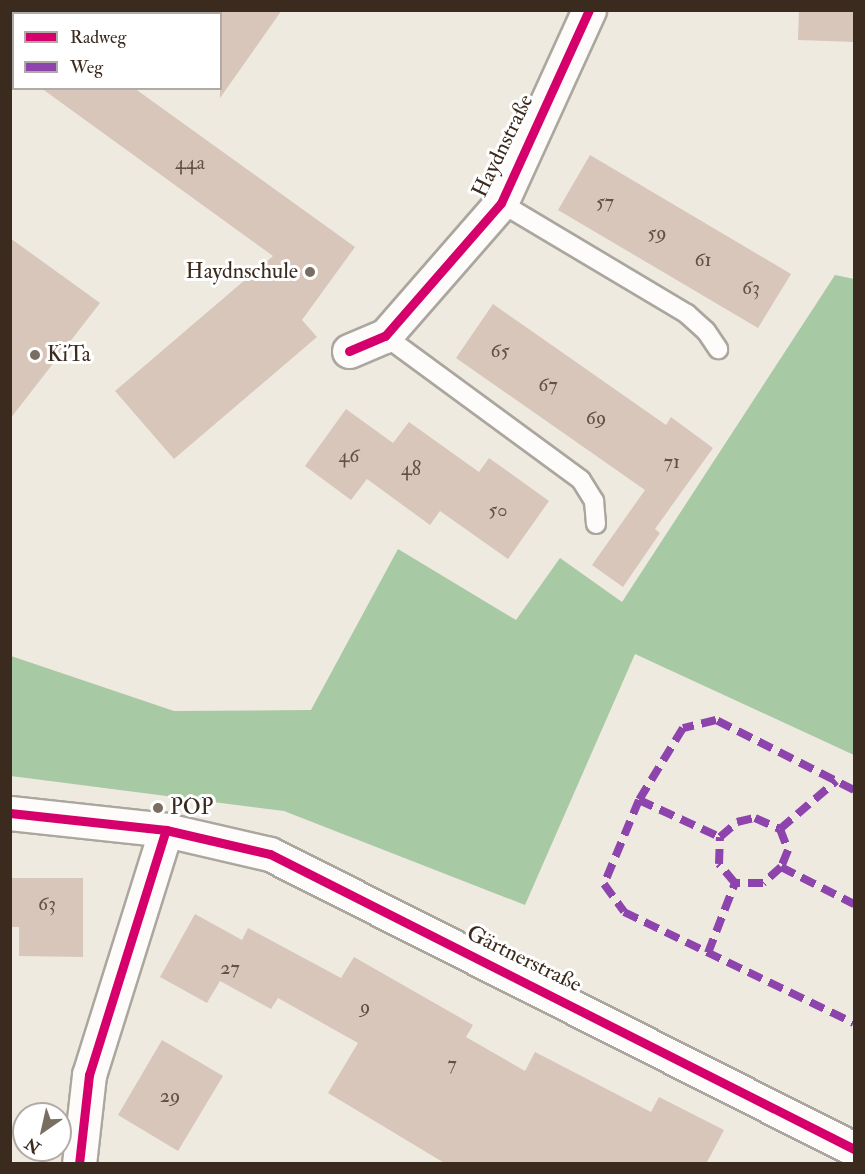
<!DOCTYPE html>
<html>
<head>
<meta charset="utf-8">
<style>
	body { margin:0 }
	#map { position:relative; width:865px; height:1174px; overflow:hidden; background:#efeadf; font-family:"IM FELL Double Pica",serif }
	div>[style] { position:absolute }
	.forest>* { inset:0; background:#a7c9a3 }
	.building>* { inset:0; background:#d8c6bb }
	.roads { filter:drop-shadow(2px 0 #aba69e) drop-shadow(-2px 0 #aba69e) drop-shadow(0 2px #aba69e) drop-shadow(0 -2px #aba69e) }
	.service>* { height:18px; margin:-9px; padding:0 9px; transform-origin:9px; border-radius:9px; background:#fdfcfa }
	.minor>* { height:33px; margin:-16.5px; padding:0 16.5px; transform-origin:16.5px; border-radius:16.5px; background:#fdfcfa }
	.quiet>* { height:8px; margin-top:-4px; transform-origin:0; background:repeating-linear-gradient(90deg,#8e44ad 0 15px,transparent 0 23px) }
	.cycleway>* { height:9px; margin:-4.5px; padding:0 4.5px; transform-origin:4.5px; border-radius:4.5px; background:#d6006c }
	.dots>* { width:16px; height:16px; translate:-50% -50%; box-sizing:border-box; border:3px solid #fff; border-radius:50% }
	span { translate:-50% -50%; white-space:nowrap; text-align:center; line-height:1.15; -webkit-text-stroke:6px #fff; paint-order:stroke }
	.number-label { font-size:20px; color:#625145 }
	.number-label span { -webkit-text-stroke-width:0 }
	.street-label { font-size:22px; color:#3b2a1e }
	.poi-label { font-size:22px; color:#3b2a1e }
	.right { translate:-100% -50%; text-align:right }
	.left { translate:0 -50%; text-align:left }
	.frame { position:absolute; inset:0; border:12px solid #3b2a1e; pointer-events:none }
	.legend { position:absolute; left:12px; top:12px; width:210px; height:78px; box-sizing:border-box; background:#fff; border:2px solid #b1aaa5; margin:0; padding:8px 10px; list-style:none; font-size:18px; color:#3b2a1e }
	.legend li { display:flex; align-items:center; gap:12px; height:30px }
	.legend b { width:30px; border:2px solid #b1aaa5 }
	.north { position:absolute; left:12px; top:1102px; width:60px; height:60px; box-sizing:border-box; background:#fff; border:2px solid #b1aaa5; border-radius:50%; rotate:214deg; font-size:16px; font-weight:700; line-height:24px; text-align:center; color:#3b2a1e }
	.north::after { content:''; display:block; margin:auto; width:21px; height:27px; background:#7a6d62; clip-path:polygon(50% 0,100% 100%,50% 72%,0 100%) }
</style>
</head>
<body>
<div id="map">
	<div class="forest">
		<i style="clip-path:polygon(835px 275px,854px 279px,854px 755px,635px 654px,525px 905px,284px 811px,11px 776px,11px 656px,174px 711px,311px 710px,398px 549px,516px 620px,560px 558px,622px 602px)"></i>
	</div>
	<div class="building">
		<i style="clip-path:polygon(220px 10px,282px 10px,220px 98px)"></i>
		<i style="clip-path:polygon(799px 10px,855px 10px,855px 42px,798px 40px)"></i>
		<i style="clip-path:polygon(41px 88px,134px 88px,355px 247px,302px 320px,317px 337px,174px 459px,115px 391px,273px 256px)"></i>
		<i style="clip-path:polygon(590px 155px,791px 274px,758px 328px,558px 210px)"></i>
		<i style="clip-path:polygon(10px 238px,100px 303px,10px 419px)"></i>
		<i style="clip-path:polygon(493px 304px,666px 425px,671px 417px,713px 448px,655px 529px,660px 533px,623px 587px,592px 565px,645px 490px,456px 358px)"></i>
		<i style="clip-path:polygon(346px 409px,393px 443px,409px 422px,479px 472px,489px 458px,549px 501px,508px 559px,440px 511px,430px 525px,367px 479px,351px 500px,305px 466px)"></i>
		<i style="clip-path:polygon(10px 878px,83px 878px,83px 957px,19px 956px,19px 927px,10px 927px)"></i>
		<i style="clip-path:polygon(195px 914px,242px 940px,248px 928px,341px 978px,354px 957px,473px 1025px,466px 1037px,525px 1071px,535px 1052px,651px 1112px,659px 1097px,724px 1130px,706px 1164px,446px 1164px,328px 1093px,358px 1043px,278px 998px,271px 1009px,220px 981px,207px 1003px,160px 977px)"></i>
		<i style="clip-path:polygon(162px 1040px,223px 1076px,178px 1151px,118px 1115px)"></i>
	</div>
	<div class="roads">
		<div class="service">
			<i style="left:501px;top:203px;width:217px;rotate:30.8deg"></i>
			<i style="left:687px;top:314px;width:25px;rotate:42deg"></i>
			<i style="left:706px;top:331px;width:22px;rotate:56deg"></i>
			<i style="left:385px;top:336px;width:243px;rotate:36.3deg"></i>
			<i style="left:581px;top:480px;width:25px;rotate:58deg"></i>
			<i style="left:594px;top:501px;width:23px;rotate:85deg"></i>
		</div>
		<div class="minor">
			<i style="left:349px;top:351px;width:39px;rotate:-23deg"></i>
			<i style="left:385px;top:336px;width:176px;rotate:-48.9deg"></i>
			<i style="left:501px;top:203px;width:212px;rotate:-65.5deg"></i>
			<i style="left:10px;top:813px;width:157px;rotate:6.2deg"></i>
			<i style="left:166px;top:830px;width:107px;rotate:13deg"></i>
			<i style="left:270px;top:854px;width:654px;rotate:26.8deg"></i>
			<i style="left:79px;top:1164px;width:90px;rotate:-83.6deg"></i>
			<i style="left:89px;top:1075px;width:257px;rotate:-72.6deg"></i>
		</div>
	</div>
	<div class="quiet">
		<i style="left:854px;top:790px;width:155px;rotate:-153.1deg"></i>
		<i style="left:716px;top:720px;width:34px;rotate:166deg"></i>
		<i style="left:683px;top:728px;width:84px;rotate:121.4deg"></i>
		<i style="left:639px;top:800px;width:91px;rotate:112.6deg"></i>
		<i style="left:604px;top:884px;width:34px;rotate:54deg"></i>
		<i style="left:624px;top:912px;width:255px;rotate:25.8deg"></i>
		<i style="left:639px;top:800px;width:89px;rotate:24.6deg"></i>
		<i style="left:755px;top:818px;width:27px;rotate:24deg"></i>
		<i style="left:780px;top:829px;width:22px;rotate:69deg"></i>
		<i style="left:788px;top:850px;width:18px;rotate:112deg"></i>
		<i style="left:781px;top:867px;width:24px;rotate:138deg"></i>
		<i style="left:763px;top:883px;width:28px;rotate:180deg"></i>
		<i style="left:735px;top:883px;width:25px;rotate:-130deg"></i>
		<i style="left:719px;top:864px;width:27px;rotate:-88deg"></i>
		<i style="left:720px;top:837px;width:23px;rotate:-41deg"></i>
		<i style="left:737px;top:822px;width:18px;rotate:-13deg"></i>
		<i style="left:780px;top:829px;width:74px;rotate:-40.6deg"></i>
		<i style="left:781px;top:867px;width:82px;rotate:26.9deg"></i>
		<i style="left:708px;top:953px;width:75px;rotate:-68.9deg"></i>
	</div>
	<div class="cycleway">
		<i style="left:349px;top:351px;width:39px;rotate:-23deg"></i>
		<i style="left:385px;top:336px;width:176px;rotate:-48.9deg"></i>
		<i style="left:501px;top:203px;width:212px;rotate:-65.5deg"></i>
		<i style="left:10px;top:813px;width:157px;rotate:6.2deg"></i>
		<i style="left:166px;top:830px;width:107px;rotate:13deg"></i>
		<i style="left:270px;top:854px;width:654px;rotate:26.8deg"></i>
		<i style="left:79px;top:1164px;width:90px;rotate:-83.6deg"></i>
		<i style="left:89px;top:1075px;width:257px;rotate:-72.6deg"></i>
	</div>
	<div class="dots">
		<i style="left:310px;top:272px;background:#7a6d62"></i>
		<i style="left:35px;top:355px;background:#7a6d62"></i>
		<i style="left:158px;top:808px;background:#7a6d62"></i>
	</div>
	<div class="number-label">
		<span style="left:190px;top:162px">44a</span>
		<span style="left:605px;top:201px">57</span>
		<span style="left:657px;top:232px">59</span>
		<span style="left:703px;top:259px">61</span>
		<span style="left:751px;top:287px">63</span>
		<span style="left:500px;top:350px">65</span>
		<span style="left:548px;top:384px">67</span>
		<span style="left:596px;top:417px">69</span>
		<span style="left:349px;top:455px">46</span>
		<span style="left:672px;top:461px">71</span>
		<span style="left:411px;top:468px">48</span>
		<span style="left:498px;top:509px">50</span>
		<span style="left:47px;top:903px">63</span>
		<span style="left:230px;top:967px">27</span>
		<span style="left:365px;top:1006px">9</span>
		<span style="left:452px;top:1063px">7</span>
		<span style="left:170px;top:1095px">29</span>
	</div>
	<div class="street-label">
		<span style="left:503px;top:146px;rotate:-64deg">Haydnstraße</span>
		<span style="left:524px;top:959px;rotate:26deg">Gärtnerstraße</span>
	</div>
	<div class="poi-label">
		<span class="right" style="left:298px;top:272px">Haydnschule</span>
		<span class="left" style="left:47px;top:355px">KiTa</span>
		<span class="left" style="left:170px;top:808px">POP</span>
	</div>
	<div class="frame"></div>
	<ul class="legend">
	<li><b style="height:8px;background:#d6006c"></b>Radweg</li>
	<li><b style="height:8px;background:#8e44ad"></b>Weg</li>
	</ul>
	<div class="north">N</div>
</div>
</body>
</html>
